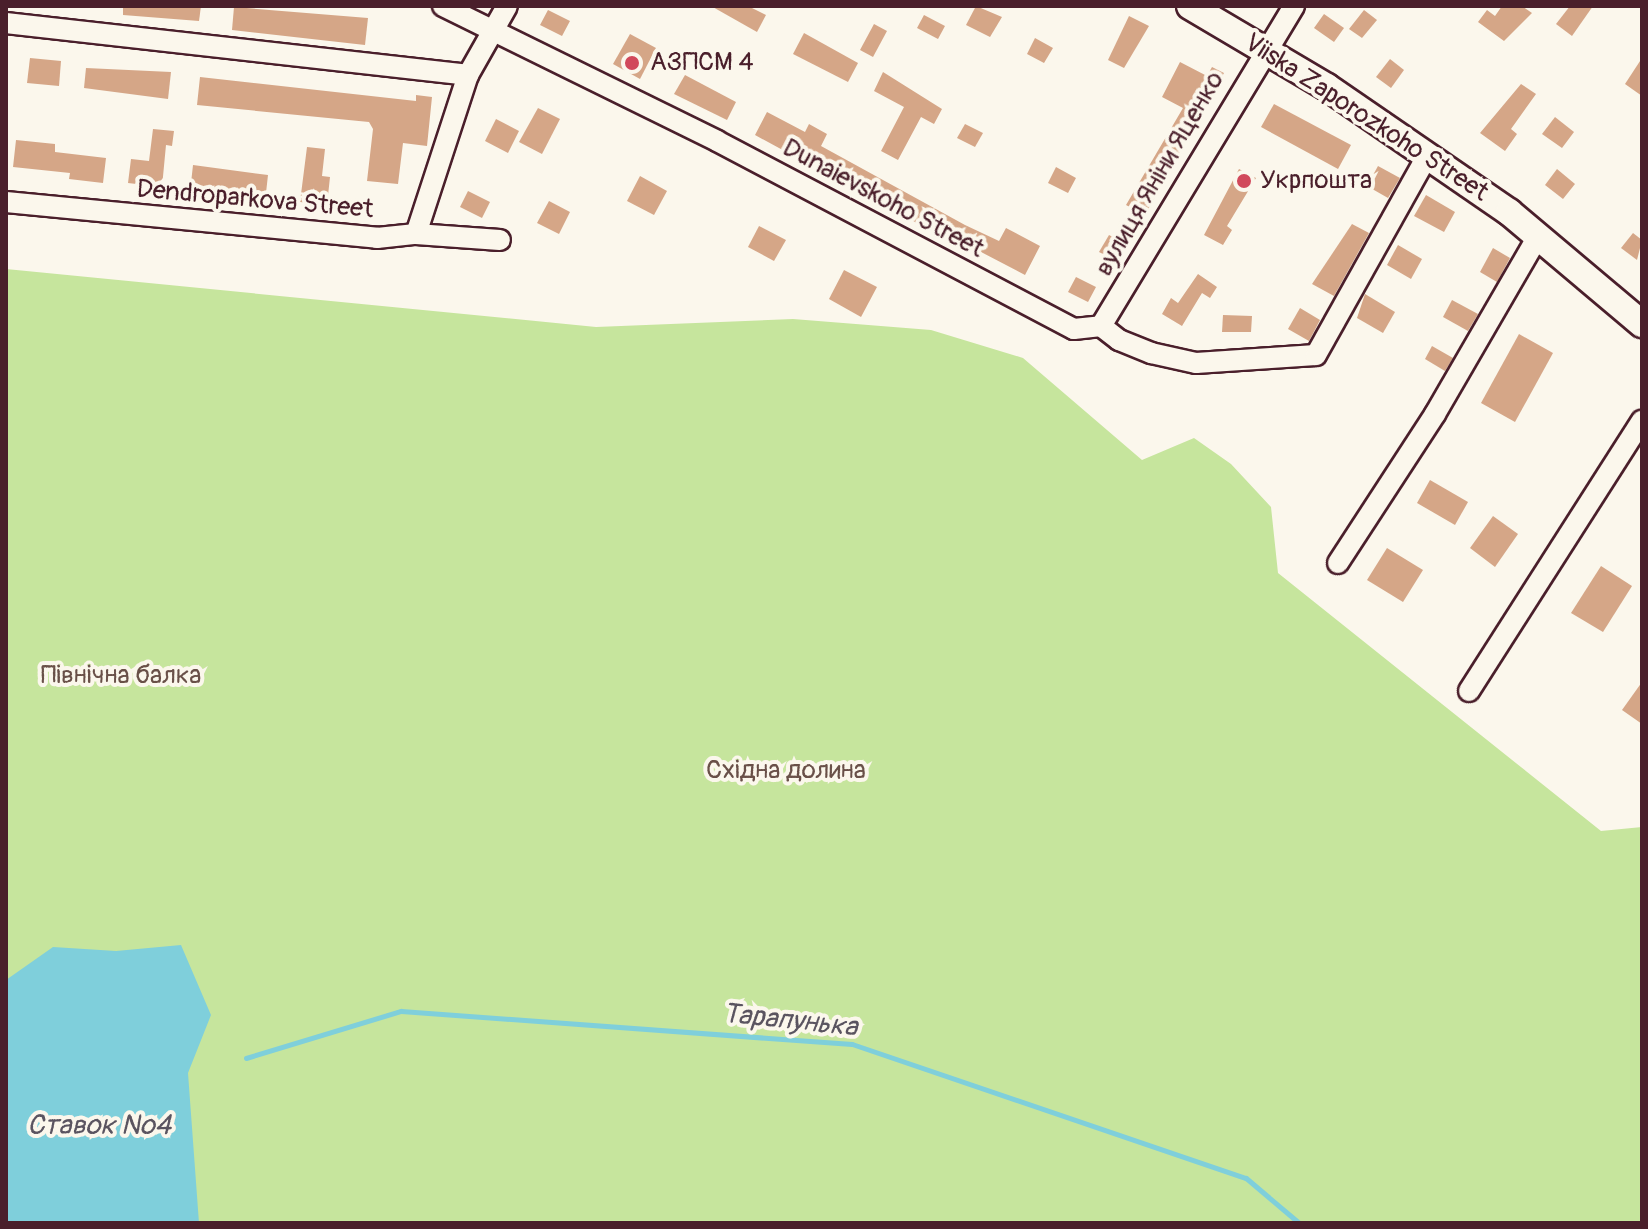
<!DOCTYPE html>
<html>
<head>
<meta charset="utf-8">
<style>
	body { margin:0 }
	#map { position:relative; width:1648px; height:1229px; overflow:hidden; background:#fbf7ec; font-family:Pangolin,sans-serif }
	div>[style] { position:absolute }
	.green>* { inset:0; background:#c6e59d }
	.water>* { inset:0; background:#7fcfdb }
	.stream>* { height:5px; margin:-2.5px; padding:0 2.5px; transform-origin:2.5px; border-radius:2.5px; background:#7fcfdb }
	.building>* { inset:0; background:#d5a687 }
	.roads { filter:drop-shadow(2px 0 #4a1f2b) drop-shadow(-2px 0 #4a1f2b) drop-shadow(0 2px #4a1f2b) drop-shadow(0 -2px #4a1f2b) }
	.minor>* { height:20px; margin:-10px; padding:0 10px; transform-origin:10px; border-radius:10px; background:#fbf7ec }
	.tertiary>* { height:26px; margin:-13px; padding:0 13px; transform-origin:13px; border-radius:13px; background:#fbf7ec }
	.dots>* { width:22px; height:22px; translate:-50% -50%; box-sizing:border-box; border:4px solid #fbf7ec; border-radius:50% }
	span { translate:-50% -50%; white-space:nowrap; text-align:center; line-height:1.15; -webkit-text-stroke:8px #fbf7ec; paint-order:stroke }
	.poi-label { font-size:26px; color:#4a1f2b }
	.left { translate:0 -50%; text-align:left }
	.street-label { font-size:26px; color:#4a1f2b }
	.park-label { font-size:26px; color:#695048 }
	.water-label { font-size:28px; color:#5a5460; font-style:italic }
	.frame { position:absolute; inset:0; border:8px solid #4a1f2b; pointer-events:none }
</style>
</head>
<body>
<div id="map">
	<div class="green">
		<i style="clip-path:polygon(6px 269px,596px 327px,793px 319px,931px 330px,1023px 358px,1142px 460px,1194px 438px,1231px 464px,1271px 507px,1278px 573px,1601px 831px,1642px 827px,1642px 1223px,6px 1223px)"></i>
	</div>
	<div class="water">
		<i style="clip-path:polygon(181px 945px,211px 1015px,188px 1073px,199px 1223px,6px 1223px,6px 980px,53px 947px,116px 951px)"></i>
	</div>
	<div class="stream">
		<i style="left:246px;top:1058px;width:162px;rotate:-16.9deg"></i>
		<i style="left:401px;top:1011px;width:452px;rotate:4.2deg"></i>
		<i style="left:852px;top:1044px;width:416px;rotate:18.8deg"></i>
		<i style="left:1246px;top:1178px;width:70px;rotate:40.3deg"></i>
	</div>
	<div class="building">
		<i style="clip-path:polygon(123px 6px,201px 6px,199px 21px,123px 15px)"></i>
		<i style="clip-path:polygon(711px 6px,748px 6px,766px 15px,757px 32px)"></i>
		<i style="clip-path:polygon(976px 6px,1002px 17px,990px 37px,966px 25px)"></i>
		<i style="clip-path:polygon(1502px 6px,1522px 6px,1532px 13px,1504px 41px,1478px 22px,1487px 10px,1495px 16px)"></i>
		<i style="clip-path:polygon(1570px 6px,1593px 6px,1572px 36px,1556px 24px)"></i>
		<i style="clip-path:polygon(234px 7px,368px 18px,365px 45px,232px 30px)"></i>
		<i style="clip-path:polygon(548px 10px,570px 21px,562px 36px,540px 25px)"></i>
		<i style="clip-path:polygon(1364px 10px,1377px 20px,1362px 38px,1349px 29px)"></i>
		<i style="clip-path:polygon(1324px 14px,1344px 28px,1334px 42px,1314px 28px)"></i>
		<i style="clip-path:polygon(924px 15px,945px 26px,938px 39px,917px 28px)"></i>
		<i style="clip-path:polygon(1129px 16px,1149px 26px,1124px 68px,1108px 60px)"></i>
		<i style="clip-path:polygon(874px 24px,887px 31px,873px 57px,860px 50px)"></i>
		<i style="clip-path:polygon(804px 33px,858px 63px,848px 82px,793px 54px)"></i>
		<i style="clip-path:polygon(630px 34px,656px 48px,640px 79px,613px 64px)"></i>
		<i style="clip-path:polygon(1035px 38px,1053px 48px,1044px 63px,1027px 54px)"></i>
		<i style="clip-path:polygon(30px 58px,61px 61px,59px 86px,27px 83px)"></i>
		<i style="clip-path:polygon(1642px 58px,1642px 96px,1625px 84px)"></i>
		<i style="clip-path:polygon(1390px 59px,1404px 70px,1391px 88px,1376px 77px)"></i>
		<i style="clip-path:polygon(1180px 62px,1207px 76px,1212px 67px,1224px 73px,1145px 215px,1126px 205px,1183px 108px,1162px 97px)"></i>
		<i style="clip-path:polygon(86px 68px,171px 72px,168px 99px,84px 88px)"></i>
		<i style="clip-path:polygon(883px 72px,942px 109px,934px 124px,921px 117px,898px 160px,881px 151px,904px 107px,874px 91px)"></i>
		<i style="clip-path:polygon(685px 75px,736px 102px,727px 120px,674px 94px)"></i>
		<i style="clip-path:polygon(200px 77px,416px 101px,416px 95px,432px 97px,427px 146px,403px 143px,398px 184px,367px 181px,373px 129px,369px 122px,197px 105px)"></i>
		<i style="clip-path:polygon(1521px 84px,1536px 94px,1511px 129px,1517px 134px,1505px 151px,1480px 133px)"></i>
		<i style="clip-path:polygon(1274px 104px,1351px 145px,1338px 169px,1261px 127px)"></i>
		<i style="clip-path:polygon(538px 108px,560px 119px,542px 154px,519px 142px)"></i>
		<i style="clip-path:polygon(767px 112px,805px 132px,809px 124px,827px 134px,821px 146px,965px 225px,999px 241px,1006px 228px,1040px 246px,1025px 275px,939px 230px,937px 234px,755px 135px)"></i>
		<i style="clip-path:polygon(1555px 117px,1574px 132px,1562px 148px,1542px 134px)"></i>
		<i style="clip-path:polygon(496px 119px,519px 131px,508px 153px,485px 141px)"></i>
		<i style="clip-path:polygon(965px 124px,983px 133px,975px 147px,957px 138px)"></i>
		<i style="clip-path:polygon(153px 129px,174px 131px,172px 146px,166px 145px,162px 187px,128px 183px,131px 159px,149px 161px)"></i>
		<i style="clip-path:polygon(16px 140px,55px 144px,55px 152px,106px 158px,103px 183px,69px 179px,70px 173px,13px 167px)"></i>
		<i style="clip-path:polygon(307px 147px,325px 149px,322px 176px,330px 177px,327px 205px,300px 202px)"></i>
		<i style="clip-path:polygon(193px 165px,268px 175px,265px 202px,223px 202px,224px 196px,190px 192px)"></i>
		<i style="clip-path:polygon(1378px 166px,1400px 178px,1388px 198px,1367px 186px)"></i>
		<i style="clip-path:polygon(1056px 167px,1076px 178px,1068px 193px,1048px 183px)"></i>
		<i style="clip-path:polygon(1239px 169px,1256px 178px,1227px 226px,1232px 230px,1223px 245px,1204px 235px)"></i>
		<i style="clip-path:polygon(1557px 169px,1575px 184px,1563px 199px,1545px 185px)"></i>
		<i style="clip-path:polygon(640px 176px,667px 191px,654px 215px,627px 201px)"></i>
		<i style="clip-path:polygon(468px 191px,490px 202px,482px 218px,460px 207px)"></i>
		<i style="clip-path:polygon(1426px 195px,1455px 212px,1444px 232px,1414px 216px)"></i>
		<i style="clip-path:polygon(549px 201px,570px 212px,559px 234px,537px 223px)"></i>
		<i style="clip-path:polygon(1352px 224px,1369px 233px,1334px 296px,1312px 284px)"></i>
		<i style="clip-path:polygon(759px 226px,786px 240px,774px 261px,748px 247px)"></i>
		<i style="clip-path:polygon(1633px 233px,1642px 240px,1637px 260px,1621px 248px)"></i>
		<i style="clip-path:polygon(1109px 235px,1124px 243px,1115px 260px,1099px 252px)"></i>
		<i style="clip-path:polygon(1398px 245px,1422px 259px,1411px 279px,1387px 265px)"></i>
		<i style="clip-path:polygon(1493px 248px,1510px 258px,1497px 282px,1480px 272px)"></i>
		<i style="clip-path:polygon(844px 270px,877px 287px,861px 317px,829px 299px)"></i>
		<i style="clip-path:polygon(1198px 274px,1217px 287px,1210px 298px,1202px 293px,1182px 326px,1162px 314px,1171px 298px,1178px 303px)"></i>
		<i style="clip-path:polygon(1076px 277px,1096px 287px,1088px 302px,1068px 292px)"></i>
		<i style="clip-path:polygon(1365px 294px,1395px 312px,1383px 333px,1357px 318px)"></i>
		<i style="clip-path:polygon(1452px 300px,1478px 314px,1468px 331px,1443px 317px)"></i>
		<i style="clip-path:polygon(1300px 308px,1320px 320px,1309px 341px,1288px 329px)"></i>
		<i style="clip-path:polygon(1223px 315px,1252px 316px,1251px 332px,1222px 332px)"></i>
		<i style="clip-path:polygon(1519px 334px,1553px 353px,1515px 422px,1481px 403px)"></i>
		<i style="clip-path:polygon(1432px 346px,1453px 358px,1445px 371px,1425px 359px)"></i>
		<i style="clip-path:polygon(1430px 480px,1468px 502px,1455px 525px,1417px 503px)"></i>
		<i style="clip-path:polygon(1493px 516px,1518px 534px,1495px 567px,1470px 548px)"></i>
		<i style="clip-path:polygon(1387px 548px,1423px 570px,1403px 602px,1367px 580px)"></i>
		<i style="clip-path:polygon(1601px 566px,1632px 586px,1603px 632px,1571px 613px)"></i>
		<i style="clip-path:polygon(1642px 682px,1642px 724px,1622px 710px)"></i>
	</div>
	<div class="roads">
		<div class="minor">
			<i style="left:443px;top:6px;width:305px;rotate:26.2deg"></i>
			<i style="left:717px;top:141px;width:403px;rotate:27.8deg"></i>
			<i style="left:1074px;top:329px;width:27px;rotate:-6deg"></i>
			<i style="left:1101px;top:326px;width:23px;rotate:38deg"></i>
			<i style="left:1119px;top:340px;width:35px;rotate:22deg"></i>
			<i style="left:1151px;top:353px;width:46px;rotate:12.5deg"></i>
			<i style="left:1196px;top:363px;width:120px;rotate:-3.8deg"></i>
			<i style="left:1316px;top:355px;width:228px;rotate:-60.8deg"></i>
			<i style="left:6px;top:23px;width:465px;rotate:6.4deg"></i>
			<i style="left:6px;top:202px;width:373px;rotate:5.5deg"></i>
			<i style="left:377px;top:238px;width:39px;rotate:-6deg"></i>
			<i style="left:416px;top:234px;width:84px;rotate:4.1deg"></i>
			<i style="left:416px;top:234px;width:167px;rotate:-71.9deg"></i>
			<i style="left:468px;top:75px;width:79px;rotate:-60.5deg"></i>
			<i style="left:1101px;top:326px;width:374px;rotate:-58.9deg"></i>
			<i style="left:1338px;top:563px;width:178px;rotate:-56.9deg"></i>
			<i style="left:1435px;top:414px;width:206px;rotate:-59.9deg"></i>
			<i style="left:1469px;top:691px;width:321px;rotate:-57.4deg"></i>
		</div>
		<div class="tertiary">
			<i style="left:1190px;top:6px;width:159px;rotate:30.6deg"></i>
			<i style="left:1327px;top:87px;width:221px;rotate:34.5deg"></i>
			<i style="left:1509px;top:212px;width:174px;rotate:40.1deg"></i>
		</div>
	</div>
	<div class="dots">
		<i style="left:632px;top:63px;background:#d1495b"></i>
		<i style="left:1244px;top:181px;background:#d1495b"></i>
	</div>
	<div class="poi-label">
		<span class="left" style="left:650px;top:63px">АЗПСМ 4</span>
		<span class="left" style="left:1260px;top:181px">Укрпошта</span>
	</div>
	<div class="street-label">
		<span style="left:1366px;top:118px;rotate:33deg">Viiska Zaporozkoho Street</span>
		<span style="left:1160px;top:174px;rotate:-60deg">вулиця Яніни Яценко</span>
		<span style="left:883px;top:199px;rotate:28deg">Dunaievskoho Street</span>
		<span style="left:255px;top:200px;rotate:5deg">Dendroparkova Street</span>
	</div>
	<div class="park-label">
		<span style="left:121px;top:676px">Північна балка</span>
		<span style="left:786px;top:771px">Східна долина</span>
	</div>
	<div class="water-label">
		<span style="left:790px;top:1021px;rotate:6deg">Тарапунька</span>
		<span style="left:99px;top:1126px">Ставок №4</span>
	</div>
	<div class="frame"></div>
</div>
</body>
</html>
